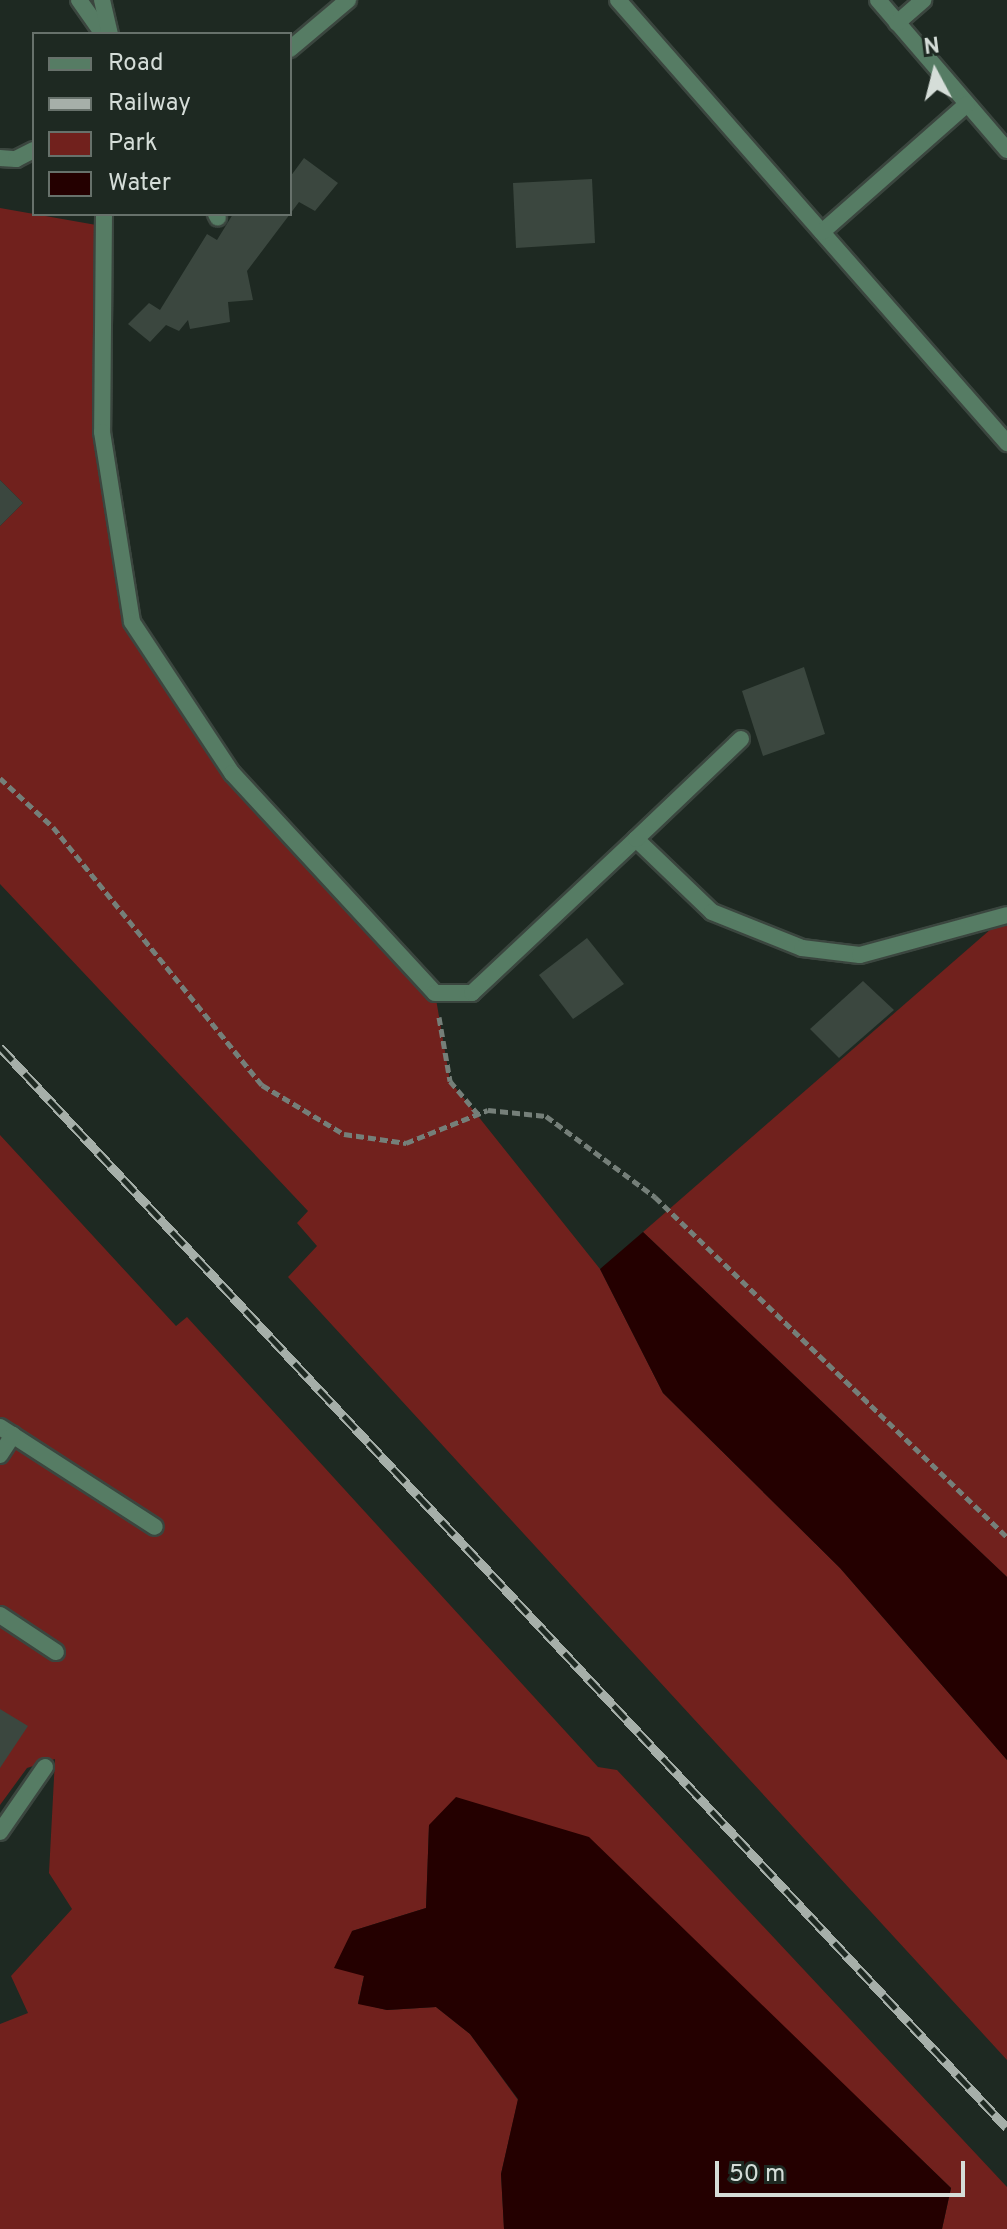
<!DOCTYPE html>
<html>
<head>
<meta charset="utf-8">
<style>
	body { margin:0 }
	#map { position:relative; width:1007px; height:2229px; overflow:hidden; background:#1e2922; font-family:Overpass,sans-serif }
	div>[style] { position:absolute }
	.green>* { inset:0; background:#71211d }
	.water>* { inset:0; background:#240000 }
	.building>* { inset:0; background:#3b473f }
	.path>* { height:5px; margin-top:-2.5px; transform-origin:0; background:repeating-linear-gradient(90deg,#757f79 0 8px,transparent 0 12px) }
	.roads { filter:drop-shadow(2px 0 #3b463f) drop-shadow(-2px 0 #3b463f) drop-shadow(0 2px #3b463f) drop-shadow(0 -2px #3b463f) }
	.street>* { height:16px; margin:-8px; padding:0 8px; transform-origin:8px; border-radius:8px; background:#567c64 }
	.rail>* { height:9px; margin-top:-4.5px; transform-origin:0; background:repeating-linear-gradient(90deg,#1e2922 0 18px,#a6afa9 0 36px); box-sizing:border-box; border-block:2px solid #a6afa9 }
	span { translate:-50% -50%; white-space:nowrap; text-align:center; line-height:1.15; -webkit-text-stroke:7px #1e2922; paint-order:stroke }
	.legend { position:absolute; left:32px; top:32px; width:260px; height:184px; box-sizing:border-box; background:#1e2922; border:2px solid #67716b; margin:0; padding:10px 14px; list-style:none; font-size:24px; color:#d5ddd8 }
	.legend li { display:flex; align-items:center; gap:16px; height:40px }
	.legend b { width:40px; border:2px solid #67716b }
	.north { position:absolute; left:895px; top:32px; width:80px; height:80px; -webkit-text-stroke:6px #1e2922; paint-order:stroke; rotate:353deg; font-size:22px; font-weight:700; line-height:32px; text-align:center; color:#d5ddd8 }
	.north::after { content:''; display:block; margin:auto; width:28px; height:36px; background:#d5ddd8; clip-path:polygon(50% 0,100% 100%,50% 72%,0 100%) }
	.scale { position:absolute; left:715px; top:2161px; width:250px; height:36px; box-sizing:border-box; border:4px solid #d5ddd8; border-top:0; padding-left:10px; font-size:24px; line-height:28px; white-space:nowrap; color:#d5ddd8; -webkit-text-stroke:6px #1e2922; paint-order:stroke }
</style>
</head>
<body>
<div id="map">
	<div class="green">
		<i style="clip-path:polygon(0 208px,102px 226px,102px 432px,132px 622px,232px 773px,435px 993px,450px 1081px,600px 1269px,663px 1393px,840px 1568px,1007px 1760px,1007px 2060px,288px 1277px,317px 1246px,297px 1223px,308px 1211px,0 884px,0 526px,23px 503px,0 480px)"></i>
		<i style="clip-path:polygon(1007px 915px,1007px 1577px,643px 1232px)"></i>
		<i style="clip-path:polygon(0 1135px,176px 1326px,187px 1317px,598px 1767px,617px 1770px,1007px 2187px,1007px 2229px,942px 2229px,951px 2188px,835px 2077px,429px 1825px,426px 1908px,352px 1931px,364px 1976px,358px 2003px,387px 2010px,436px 2007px,470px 2034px,518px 2100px,501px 2174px,504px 2229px,0 2229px,0 2024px,28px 2013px,11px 1976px,72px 1909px,49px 1873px,55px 1759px,27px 1768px,0 1805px)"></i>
	</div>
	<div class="water">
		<i style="clip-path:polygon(643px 1232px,1007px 1577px,1007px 1760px,840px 1568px,663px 1393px,600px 1269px)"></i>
		<i style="clip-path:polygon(456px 1797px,589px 1837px,951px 2188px,942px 2229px,504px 2229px,501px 2174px,518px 2099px,470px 2034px,436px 2007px,387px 2010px,358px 2004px,364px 1976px,334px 1968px,352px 1931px,426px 1908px,429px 1825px)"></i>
	</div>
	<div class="building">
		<i style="clip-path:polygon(304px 158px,338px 183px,315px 211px,299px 202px,290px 214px,290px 177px)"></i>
		<i style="clip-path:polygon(592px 179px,595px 243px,516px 248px,513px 183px)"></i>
		<i style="clip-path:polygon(233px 214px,290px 214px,247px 271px,253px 300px,228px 302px,230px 322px,190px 329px,188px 320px,179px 331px,166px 325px,150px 342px,128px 324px,149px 303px,160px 310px,207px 234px,217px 240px)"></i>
		<i style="clip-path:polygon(0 480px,23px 503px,0 526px)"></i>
		<i style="clip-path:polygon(804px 667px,825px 734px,763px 756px,742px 691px)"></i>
		<i style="clip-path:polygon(587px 938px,624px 984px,573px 1019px,539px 975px)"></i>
		<i style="clip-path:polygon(863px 981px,894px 1010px,839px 1058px,810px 1029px)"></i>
		<i style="clip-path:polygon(0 1709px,28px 1726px,0 1768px)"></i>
	</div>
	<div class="path">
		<i style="left:0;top:778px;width:72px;rotate:42.8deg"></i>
		<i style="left:53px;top:827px;width:332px;rotate:51deg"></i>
		<i style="left:262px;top:1085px;width:96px;rotate:30.9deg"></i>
		<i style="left:344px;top:1134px;width:63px;rotate:8.3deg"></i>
		<i style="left:406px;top:1143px;width:88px;rotate:-21.9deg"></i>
		<i style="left:488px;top:1110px;width:58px;rotate:5.9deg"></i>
		<i style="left:546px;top:1116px;width:136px;rotate:36.6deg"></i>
		<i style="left:655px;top:1197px;width:489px;rotate:44deg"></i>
		<i style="left:439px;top:1017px;width:65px;rotate:80.2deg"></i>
		<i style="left:450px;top:1081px;width:43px;rotate:49.7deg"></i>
	</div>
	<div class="roads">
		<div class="street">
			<i style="left:79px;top:0;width:42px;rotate:54.8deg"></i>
			<i style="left:102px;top:0;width:35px;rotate:77deg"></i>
			<i style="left:618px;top:0;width:590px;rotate:48.71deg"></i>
			<i style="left:878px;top:0;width:198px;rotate:49.3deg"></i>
			<i style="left:897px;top:23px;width:35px;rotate:-41deg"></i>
			<i style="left:290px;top:49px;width:76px;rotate:-40.2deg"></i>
			<i style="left:0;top:158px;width:16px;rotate:4deg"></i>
			<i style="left:16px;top:159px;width:20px;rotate:-27deg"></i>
			<i style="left:104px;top:214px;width:218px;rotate:90.5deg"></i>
			<i style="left:102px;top:432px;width:192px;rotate:81deg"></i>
			<i style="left:132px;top:622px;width:181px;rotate:56.5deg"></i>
			<i style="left:232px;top:773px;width:299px;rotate:47.3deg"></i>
			<i style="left:435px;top:993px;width:37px"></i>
			<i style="left:472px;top:993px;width:225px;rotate:-43.2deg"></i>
			<i style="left:636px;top:839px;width:105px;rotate:43.8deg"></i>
			<i style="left:712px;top:912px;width:97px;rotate:21.8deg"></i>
			<i style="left:802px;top:948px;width:58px;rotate:6.9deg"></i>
			<i style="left:860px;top:955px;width:152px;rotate:-15.2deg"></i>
			<i style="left:216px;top:214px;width:4px;rotate:63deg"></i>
			<i style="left:822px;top:232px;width:193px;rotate:-41.4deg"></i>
			<i style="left:636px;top:839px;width:145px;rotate:-43.6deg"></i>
			<i style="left:0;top:1427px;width:184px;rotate:32.8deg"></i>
			<i style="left:0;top:1455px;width:24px;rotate:-57deg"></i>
			<i style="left:0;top:1615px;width:67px;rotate:33.5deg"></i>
			<i style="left:0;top:1832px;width:79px;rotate:-55.3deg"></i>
		</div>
	</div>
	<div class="rail">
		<i style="left:0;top:1047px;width:1477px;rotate:47.03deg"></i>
	</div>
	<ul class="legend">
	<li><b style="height:10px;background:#567c64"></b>Road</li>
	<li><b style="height:10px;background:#a6afa9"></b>Railway</li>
	<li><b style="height:22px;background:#71211d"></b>Park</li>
	<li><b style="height:22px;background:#240000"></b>Water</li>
	</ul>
	<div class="north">N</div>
	<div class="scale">50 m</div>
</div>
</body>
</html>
